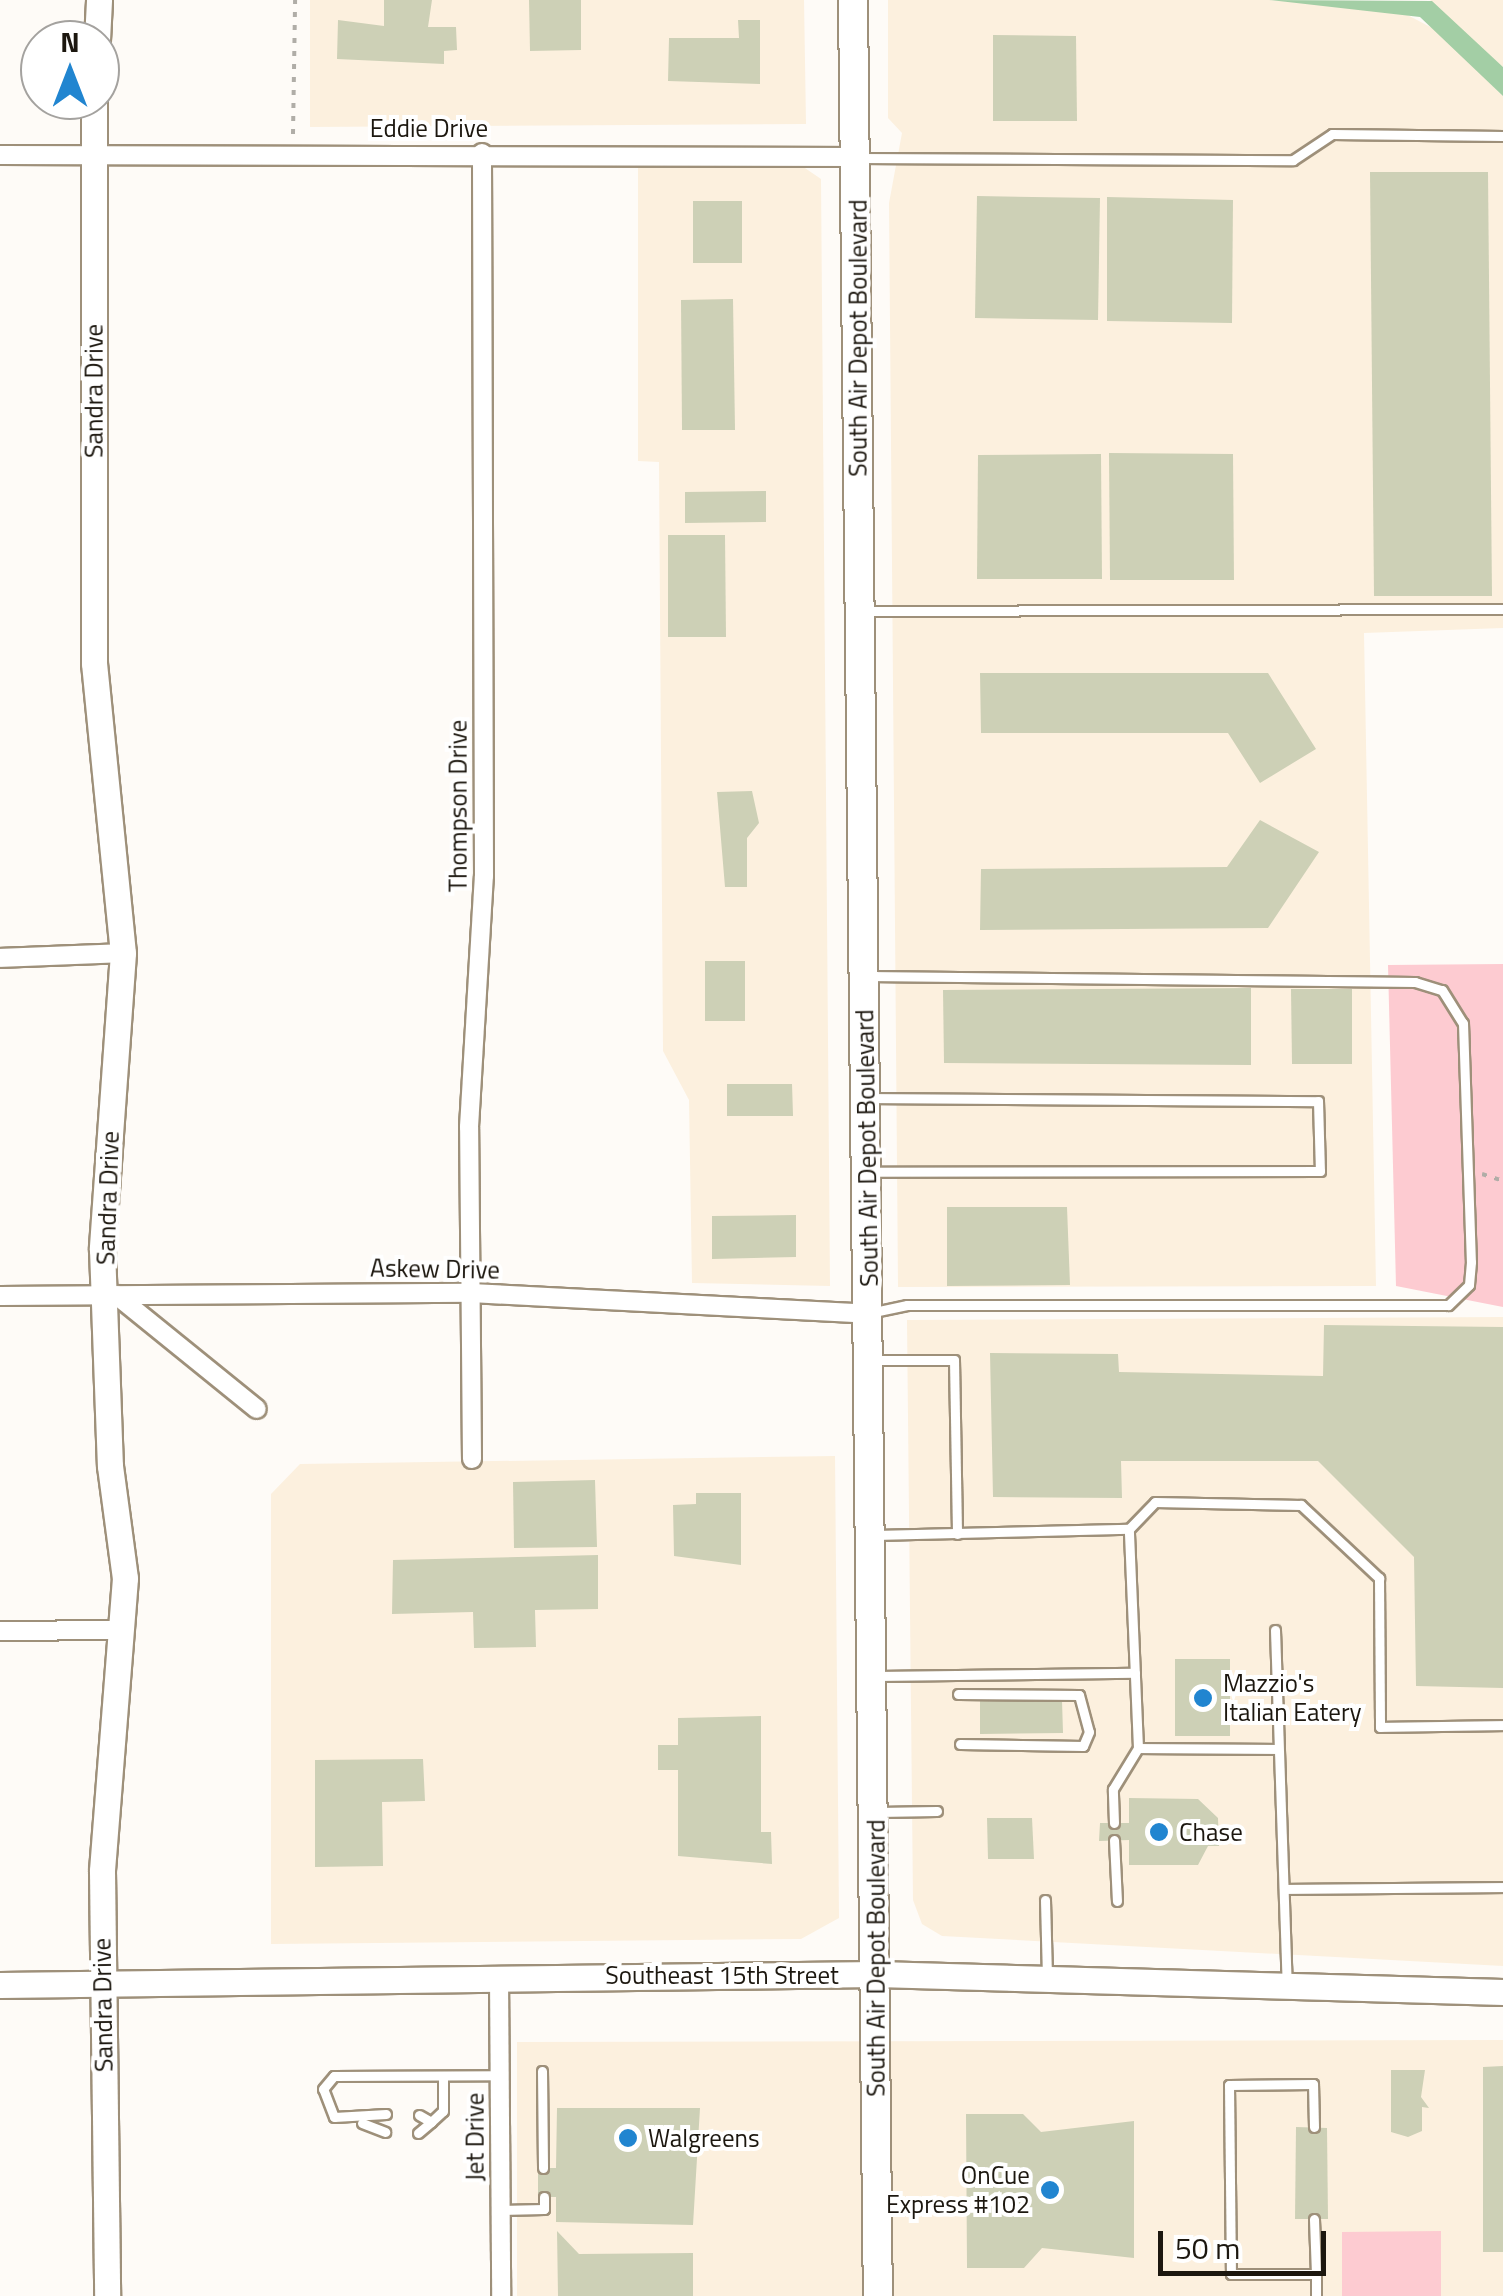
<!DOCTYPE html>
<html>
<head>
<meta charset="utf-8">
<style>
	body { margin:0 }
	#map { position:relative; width:1503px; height:2296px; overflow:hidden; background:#fefbf7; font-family:"Titillium Web",sans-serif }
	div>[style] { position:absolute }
	.built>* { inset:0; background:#fcf0de }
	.green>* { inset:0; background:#fdcbd1 }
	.water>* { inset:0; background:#a3cea5 }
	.building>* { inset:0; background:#cdd0b6 }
	.path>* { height:4px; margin-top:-2px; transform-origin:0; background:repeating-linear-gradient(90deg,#b0ada7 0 5px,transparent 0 13px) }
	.roads { filter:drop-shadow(2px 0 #9e907a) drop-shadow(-2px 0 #9e907a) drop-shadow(0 2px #9e907a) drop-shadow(0 -2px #9e907a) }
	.lane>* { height:9px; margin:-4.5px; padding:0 4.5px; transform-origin:4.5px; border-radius:4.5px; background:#fff }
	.street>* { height:18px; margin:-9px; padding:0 9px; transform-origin:9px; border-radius:9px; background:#fff }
	.secondary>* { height:25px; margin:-12.5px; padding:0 12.5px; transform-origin:12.5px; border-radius:12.5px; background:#fff }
	.primary>* { height:28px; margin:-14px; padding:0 14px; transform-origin:14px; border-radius:14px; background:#fff }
	.dots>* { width:28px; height:28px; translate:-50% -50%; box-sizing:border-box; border:5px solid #fff; border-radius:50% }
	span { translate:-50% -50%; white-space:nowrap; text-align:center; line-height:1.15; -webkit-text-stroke:8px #fff; paint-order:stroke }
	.street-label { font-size:25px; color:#1c170f }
	.poi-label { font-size:25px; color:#1c170f }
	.left { translate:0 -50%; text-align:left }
	.right { translate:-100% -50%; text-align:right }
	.north { position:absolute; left:20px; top:20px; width:100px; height:100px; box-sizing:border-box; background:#fff; border:2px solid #a4a29f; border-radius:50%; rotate:0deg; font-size:28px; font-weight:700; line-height:40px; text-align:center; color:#1c170f }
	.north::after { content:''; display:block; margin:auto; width:35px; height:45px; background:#2185d0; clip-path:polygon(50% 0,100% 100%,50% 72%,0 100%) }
	.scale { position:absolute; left:1158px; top:2231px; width:168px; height:45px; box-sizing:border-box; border:5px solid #1c170f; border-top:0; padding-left:12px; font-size:30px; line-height:35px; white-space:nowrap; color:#1c170f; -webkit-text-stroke:8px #fff; paint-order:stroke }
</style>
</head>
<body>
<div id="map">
	<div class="built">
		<i style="clip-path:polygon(310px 0,804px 0,806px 124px,310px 127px)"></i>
		<i style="clip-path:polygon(888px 0,1269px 0,1398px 10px,1436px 30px,1503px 96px,1503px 628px,1364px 633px,1376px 1286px,898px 1287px,889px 203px,902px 133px,888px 118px)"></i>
		<i style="clip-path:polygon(1430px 0,1503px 0,1503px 67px,1483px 50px)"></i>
		<i style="clip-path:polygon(638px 166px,802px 166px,821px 179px,830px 1286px,692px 1283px,689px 1100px,663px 1051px,659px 462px,638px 461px)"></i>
		<i style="clip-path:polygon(1503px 1317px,1503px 1966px,942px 1936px,922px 1924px,913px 1900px,907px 1320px)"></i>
		<i style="clip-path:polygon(835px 1456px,839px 1918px,801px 1939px,271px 1944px,271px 1494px,300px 1464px)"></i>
		<i style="clip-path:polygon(1503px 2040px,1503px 2296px,517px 2296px,517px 2042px)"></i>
	</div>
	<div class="green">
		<i style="clip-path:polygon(1503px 964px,1503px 1307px,1396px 1286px,1388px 965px)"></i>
		<i style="clip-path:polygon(1441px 2231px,1441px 2296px,1342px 2296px,1342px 2232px)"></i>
	</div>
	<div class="water">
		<i style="clip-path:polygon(1269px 0,1432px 1px,1503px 67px,1503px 96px,1420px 17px)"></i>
	</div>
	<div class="building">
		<i style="clip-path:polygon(384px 0,432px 0,428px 27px,456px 27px,457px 50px,444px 51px,444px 64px,337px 59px,338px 20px,384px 26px)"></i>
		<i style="clip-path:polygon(529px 0,581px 0,581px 50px,530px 51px)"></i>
		<i style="clip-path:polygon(738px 20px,760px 20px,760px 84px,668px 81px,669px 38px,739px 38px)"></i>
		<i style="clip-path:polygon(993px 35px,1076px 36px,1077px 121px,993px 121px)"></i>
		<i style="clip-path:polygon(1370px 172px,1488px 172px,1492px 596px,1374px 596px)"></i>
		<i style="clip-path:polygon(977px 196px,1100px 198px,1098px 320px,975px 318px)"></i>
		<i style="clip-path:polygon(1107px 197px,1233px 200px,1232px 323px,1107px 321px)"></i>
		<i style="clip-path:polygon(693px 201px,742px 201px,742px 263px,693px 263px)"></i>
		<i style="clip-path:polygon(733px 299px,735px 430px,682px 430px,681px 300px)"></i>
		<i style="clip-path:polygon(1109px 453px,1233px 454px,1234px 580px,1110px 580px)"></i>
		<i style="clip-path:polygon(1101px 454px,1102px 579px,977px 579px,978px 455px)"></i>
		<i style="clip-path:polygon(766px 491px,766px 522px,685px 523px,685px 492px)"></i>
		<i style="clip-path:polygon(668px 535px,725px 535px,726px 637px,668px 637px)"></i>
		<i style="clip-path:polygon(980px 673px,1268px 673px,1316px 749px,1260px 783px,1228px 733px,981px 733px)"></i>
		<i style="clip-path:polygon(752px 791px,759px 823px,747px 838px,747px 887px,725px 887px,717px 792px)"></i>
		<i style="clip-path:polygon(1260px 820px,1319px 852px,1268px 928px,980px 930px,981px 869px,1227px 867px)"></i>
		<i style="clip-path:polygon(705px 961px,745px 961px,745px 1021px,705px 1021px)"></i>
		<i style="clip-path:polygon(1251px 988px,1251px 1065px,944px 1063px,943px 990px)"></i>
		<i style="clip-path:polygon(1291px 989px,1352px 989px,1352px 1064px,1292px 1064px)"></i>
		<i style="clip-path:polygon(727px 1084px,792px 1084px,793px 1116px,727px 1116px)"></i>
		<i style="clip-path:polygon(947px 1207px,1067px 1207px,1070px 1285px,947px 1286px)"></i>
		<i style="clip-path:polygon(796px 1215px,796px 1257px,712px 1259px,712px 1216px)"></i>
		<i style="clip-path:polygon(1324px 1325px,1503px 1327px,1503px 1688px,1416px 1686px,1414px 1557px,1318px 1461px,1121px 1461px,1122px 1498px,993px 1497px,990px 1353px,1118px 1354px,1119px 1372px,1323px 1376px)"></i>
		<i style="clip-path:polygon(595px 1480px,597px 1547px,514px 1548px,513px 1482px)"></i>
		<i style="clip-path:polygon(696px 1493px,741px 1493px,741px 1565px,674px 1556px,673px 1505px,696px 1504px)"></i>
		<i style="clip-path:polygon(598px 1555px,598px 1609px,535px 1610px,536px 1647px,474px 1648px,473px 1612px,392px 1614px,393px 1560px)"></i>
		<i style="clip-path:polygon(1175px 1659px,1230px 1659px,1230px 1736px,1175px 1736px)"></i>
		<i style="clip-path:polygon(980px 1700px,1062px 1701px,1063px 1733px,980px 1734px)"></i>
		<i style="clip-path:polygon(761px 1716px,761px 1832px,771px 1832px,772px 1864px,678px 1856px,678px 1770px,658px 1770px,658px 1745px,678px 1745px,678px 1718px)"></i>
		<i style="clip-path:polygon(423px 1759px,425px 1801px,382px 1802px,383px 1866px,315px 1867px,315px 1760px)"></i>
		<i style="clip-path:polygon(1129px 1798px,1198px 1799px,1218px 1818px,1219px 1846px,1208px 1846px,1198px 1865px,1129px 1865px,1129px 1840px,1099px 1841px,1100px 1823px,1129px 1823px)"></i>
		<i style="clip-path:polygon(987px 1818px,1032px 1818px,1034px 1859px,988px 1859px)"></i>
		<i style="clip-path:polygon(1503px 2066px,1503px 2252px,1483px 2252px,1483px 2067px)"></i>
		<i style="clip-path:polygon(1391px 2070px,1425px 2070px,1421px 2097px,1429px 2108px,1422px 2107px,1422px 2131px,1408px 2137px,1391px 2132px)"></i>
		<i style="clip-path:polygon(557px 2108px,700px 2108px,693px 2225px,556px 2222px,556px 2197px,538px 2197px,538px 2168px,556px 2168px)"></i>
		<i style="clip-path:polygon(966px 2114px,1023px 2114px,1041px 2132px,1134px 2121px,1134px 2258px,1042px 2248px,1024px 2268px,967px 2268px)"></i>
		<i style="clip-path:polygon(1296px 2127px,1327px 2128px,1328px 2219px,1295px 2219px)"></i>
		<i style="clip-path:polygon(557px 2231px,579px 2254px,693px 2253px,693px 2296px,558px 2296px)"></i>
	</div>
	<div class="path">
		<i style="left:293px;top:134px;width:134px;rotate:-89.1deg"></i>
		<i style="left:1482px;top:1174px;width:22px;rotate:18deg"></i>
	</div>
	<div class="roads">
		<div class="lane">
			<i style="left:859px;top:158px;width:434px;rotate:0.3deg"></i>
			<i style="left:1293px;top:160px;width:47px;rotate:-33.7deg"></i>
			<i style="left:1332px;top:134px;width:171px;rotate:0.7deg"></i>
			<i style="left:863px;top:611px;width:640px;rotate:-0.18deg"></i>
			<i style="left:867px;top:976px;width:548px;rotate:0.63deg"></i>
			<i style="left:1415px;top:982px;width:28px;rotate:17deg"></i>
			<i style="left:1442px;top:990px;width:39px;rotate:58deg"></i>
			<i style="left:1463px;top:1023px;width:239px;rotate:88.1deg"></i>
			<i style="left:1471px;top:1262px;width:23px;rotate:95deg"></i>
			<i style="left:1469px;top:1285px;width:29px;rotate:136deg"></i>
			<i style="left:1448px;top:1305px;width:541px;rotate:180deg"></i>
			<i style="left:907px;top:1305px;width:38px;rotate:168deg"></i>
			<i style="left:868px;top:1098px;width:450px;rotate:0.4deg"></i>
			<i style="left:1318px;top:1101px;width:70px;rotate:88.4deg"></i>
			<i style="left:1320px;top:1171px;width:450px;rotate:179.9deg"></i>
			<i style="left:872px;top:1360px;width:82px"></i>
			<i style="left:954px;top:1360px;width:174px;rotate:89deg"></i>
			<i style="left:875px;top:1535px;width:254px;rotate:-1.4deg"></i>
			<i style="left:1129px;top:1529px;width:37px;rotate:-46deg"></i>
			<i style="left:1155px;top:1502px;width:146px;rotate:1.2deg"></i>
			<i style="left:1301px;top:1505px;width:107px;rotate:43.1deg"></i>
			<i style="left:1379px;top:1578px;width:149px;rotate:89.6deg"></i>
			<i style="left:1380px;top:1727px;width:123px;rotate:-0.9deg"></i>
			<i style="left:1275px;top:1630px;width:354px;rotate:88.1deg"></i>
			<i style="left:877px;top:1676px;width:258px;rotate:-0.7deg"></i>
			<i style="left:958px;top:1694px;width:121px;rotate:0.5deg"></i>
			<i style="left:1079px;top:1695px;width:38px;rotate:75deg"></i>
			<i style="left:1089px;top:1732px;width:15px;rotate:113deg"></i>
			<i style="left:1083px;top:1746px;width:123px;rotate:-179.1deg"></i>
			<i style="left:1138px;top:1748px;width:140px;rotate:0.4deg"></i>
			<i style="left:878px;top:1812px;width:59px;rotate:-1deg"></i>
			<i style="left:1114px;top:1823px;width:34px;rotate:-92deg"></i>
			<i style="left:1113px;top:1789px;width:48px;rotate:-58.6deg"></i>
			<i style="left:1138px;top:1748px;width:219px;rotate:-92.4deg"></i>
			<i style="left:1114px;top:1840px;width:61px;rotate:87.2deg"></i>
			<i style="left:1284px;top:1889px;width:219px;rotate:-0.5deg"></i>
			<i style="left:1045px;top:1900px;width:75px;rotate:88.5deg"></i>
			<i style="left:542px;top:2071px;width:97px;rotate:89.4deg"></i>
			<i style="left:386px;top:2114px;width:52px;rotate:176.7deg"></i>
			<i style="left:334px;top:2117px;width:30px;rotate:-111deg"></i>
			<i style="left:323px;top:2089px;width:17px;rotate:-50deg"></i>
			<i style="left:334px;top:2076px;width:166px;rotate:-0.3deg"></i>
			<i style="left:419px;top:2115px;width:14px;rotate:30deg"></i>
			<i style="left:431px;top:2122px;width:16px;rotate:-43deg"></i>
			<i style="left:443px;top:2111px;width:33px;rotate:-90deg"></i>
			<i style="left:362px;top:2123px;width:25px;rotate:21deg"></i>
			<i style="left:1314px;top:2127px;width:43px;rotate:-91.3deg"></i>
			<i style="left:1313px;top:2084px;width:84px;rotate:179.3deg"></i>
			<i style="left:1229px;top:2085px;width:189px;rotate:89.4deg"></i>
			<i style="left:1231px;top:2274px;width:85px"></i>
			<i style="left:1316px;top:2274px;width:55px;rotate:-92.1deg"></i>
			<i style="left:418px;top:2133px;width:17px;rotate:-40deg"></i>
			<i style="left:500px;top:2210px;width:44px;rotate:-1.3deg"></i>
			<i style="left:544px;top:2209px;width:12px;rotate:-90deg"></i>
			<i style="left:1316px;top:2274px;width:22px;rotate:90deg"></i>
		</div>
		<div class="street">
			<i style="left:0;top:155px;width:857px;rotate:0.13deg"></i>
			<i style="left:0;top:958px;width:123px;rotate:-2.3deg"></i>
			<i style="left:116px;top:1295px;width:181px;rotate:39deg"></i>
			<i style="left:0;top:1296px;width:471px;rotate:-0.4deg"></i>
			<i style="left:471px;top:1293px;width:398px;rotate:3deg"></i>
			<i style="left:472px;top:1459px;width:332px;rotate:-90.5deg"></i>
			<i style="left:469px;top:1127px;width:251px;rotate:-86.6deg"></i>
			<i style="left:484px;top:876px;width:723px;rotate:-90.16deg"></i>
			<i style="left:0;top:1631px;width:123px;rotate:-0.5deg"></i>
			<i style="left:499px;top:1977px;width:319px;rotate:89.6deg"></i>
		</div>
		<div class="secondary">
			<i style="left:97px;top:40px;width:40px;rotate:-87.1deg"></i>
			<i style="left:94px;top:100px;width:563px;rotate:90deg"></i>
			<i style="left:94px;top:663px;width:291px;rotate:84.3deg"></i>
			<i style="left:123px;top:953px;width:297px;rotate:94.1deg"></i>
			<i style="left:102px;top:1249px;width:217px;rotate:87.9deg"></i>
			<i style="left:110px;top:1466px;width:113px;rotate:82.4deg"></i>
			<i style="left:125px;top:1578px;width:294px;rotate:94.5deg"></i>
			<i style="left:102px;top:1871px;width:425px;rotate:89.3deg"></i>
			<i style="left:0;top:1985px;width:877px;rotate:-0.72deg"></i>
			<i style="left:877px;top:1974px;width:626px;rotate:1.65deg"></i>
		</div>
		<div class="primary">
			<i style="left:853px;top:0;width:2296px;rotate:89.38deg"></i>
		</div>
	</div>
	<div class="dots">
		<i style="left:1203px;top:1698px;background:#2185d0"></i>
		<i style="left:1159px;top:1832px;background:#2185d0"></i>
		<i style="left:628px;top:2138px;background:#2185d0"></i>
		<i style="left:1050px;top:2190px;background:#2185d0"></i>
	</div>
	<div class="street-label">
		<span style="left:429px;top:128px">Eddie Drive</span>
		<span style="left:858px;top:338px;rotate:-90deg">South Air Depot Boulevard</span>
		<span style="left:94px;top:391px;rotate:-90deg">Sandra Drive</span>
		<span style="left:458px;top:806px;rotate:-90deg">Thompson Drive</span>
		<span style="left:867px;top:1148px;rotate:-91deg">South Air Depot Boulevard</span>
		<span style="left:108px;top:1198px;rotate:-88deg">Sandra Drive</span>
		<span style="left:435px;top:1269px;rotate:1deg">Askew Drive</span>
		<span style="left:876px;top:1958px;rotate:-90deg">South Air Depot Boulevard</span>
		<span style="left:722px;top:1975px">Southeast 15th Street</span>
		<span style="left:103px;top:2005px;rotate:-91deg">Sandra Drive</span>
		<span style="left:475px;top:2137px;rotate:-90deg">Jet Drive</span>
	</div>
	<div class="poi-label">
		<span class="left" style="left:1223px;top:1698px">Mazzio's<br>Italian Eatery</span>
		<span class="left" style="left:1179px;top:1832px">Chase</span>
		<span class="left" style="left:648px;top:2138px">Walgreens</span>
		<span class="right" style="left:1030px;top:2190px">OnCue<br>Express #102</span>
	</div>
	<div class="north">N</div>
	<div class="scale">50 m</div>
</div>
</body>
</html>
